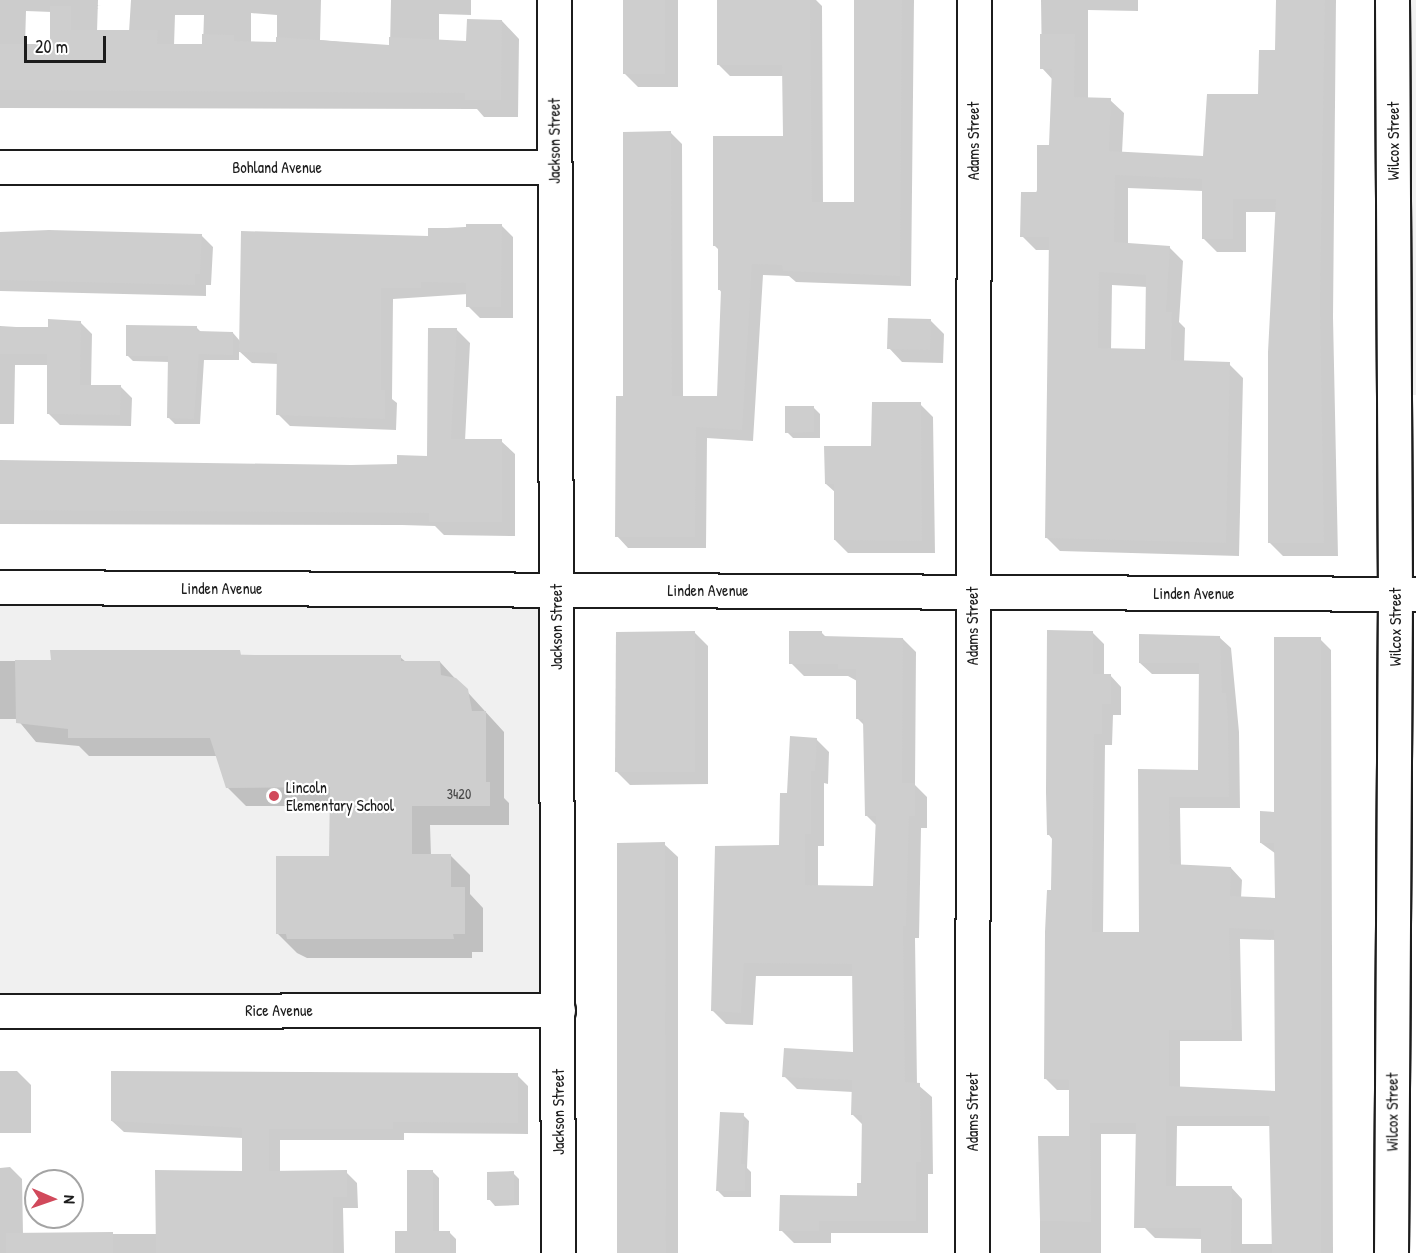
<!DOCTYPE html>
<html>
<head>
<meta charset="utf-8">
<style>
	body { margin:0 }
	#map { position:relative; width:1416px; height:1253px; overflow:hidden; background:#fff; font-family:"Patrick Hand",sans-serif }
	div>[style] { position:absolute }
	.built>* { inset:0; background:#f0f0f0 }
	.shadow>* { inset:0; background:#0003 }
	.building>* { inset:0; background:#cecece }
	.roads { filter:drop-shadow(2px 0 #1c1c1c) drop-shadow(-2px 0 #1c1c1c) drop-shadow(0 2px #1c1c1c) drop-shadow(0 -2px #1c1c1c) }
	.minor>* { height:33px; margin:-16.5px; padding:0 16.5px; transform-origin:16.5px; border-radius:16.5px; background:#fff }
	.dots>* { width:16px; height:16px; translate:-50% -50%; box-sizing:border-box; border:3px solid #fff; border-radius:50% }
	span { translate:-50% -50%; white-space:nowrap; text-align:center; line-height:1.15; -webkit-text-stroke:4.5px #fff; paint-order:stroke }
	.number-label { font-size:14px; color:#484848 }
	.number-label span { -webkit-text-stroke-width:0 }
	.street-label { font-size:16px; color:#1c1c1c }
	.poi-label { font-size:16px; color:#1c1c1c }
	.left { translate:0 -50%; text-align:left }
	.north { position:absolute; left:24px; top:1169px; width:60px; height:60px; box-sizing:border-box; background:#fff; border:2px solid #a4a4a4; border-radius:50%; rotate:92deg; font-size:16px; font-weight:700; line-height:24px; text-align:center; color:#1c1c1c }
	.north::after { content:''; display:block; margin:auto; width:21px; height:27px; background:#d1495b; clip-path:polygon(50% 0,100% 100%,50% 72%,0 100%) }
	.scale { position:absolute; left:24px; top:36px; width:82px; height:27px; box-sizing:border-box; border:3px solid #1c1c1c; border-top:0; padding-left:8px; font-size:18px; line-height:21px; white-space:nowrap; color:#1c1c1c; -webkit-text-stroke:4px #fff; paint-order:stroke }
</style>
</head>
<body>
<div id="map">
	<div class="built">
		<i style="clip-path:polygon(1398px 0,1416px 0,1416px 395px,1398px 395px)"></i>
		<i style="clip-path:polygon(0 586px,548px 590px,550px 1002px,0 1004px)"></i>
	</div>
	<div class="shadow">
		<i style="clip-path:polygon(evenodd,0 0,98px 0,97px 32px,129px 32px,131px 0,321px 0,320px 40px,390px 47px,391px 0,471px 0,471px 15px,439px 14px,439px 43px,468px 43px,502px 21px,519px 39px,518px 117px,484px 117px,477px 109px,0 108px,0 0,26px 11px,52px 12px,51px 46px,25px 46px,26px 11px,0 0,251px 13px,277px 15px,277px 43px,251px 43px,251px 13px,0 0,175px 15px,204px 15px,203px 46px,174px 46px,175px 15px)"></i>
		<i style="clip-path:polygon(625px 0,678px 0,678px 87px,638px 87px,624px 73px)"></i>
		<i style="clip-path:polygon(721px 0,816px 0,822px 6px,823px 204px,855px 203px,856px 0,914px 0,911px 286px,796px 282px,789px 276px,763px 275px,753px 441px,707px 438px,706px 548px,628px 548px,617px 536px,625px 398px,671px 133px,682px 144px,683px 397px,718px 397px,722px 293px,719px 289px,719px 250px,714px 245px,785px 137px,784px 76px,730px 76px,719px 65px)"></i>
		<i style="clip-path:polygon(evenodd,1041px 0,1138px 0,1138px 11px,1088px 10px,1088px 99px,1110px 100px,1124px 113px,1122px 153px,1204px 157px,1260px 96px,1277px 51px,1278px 0,1336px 0,1333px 317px,1338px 556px,1283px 556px,1269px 542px,1276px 212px,1246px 212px,1246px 252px,1217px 252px,1203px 238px,1203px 191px,1128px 188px,1128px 244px,1169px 247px,1183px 261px,1179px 322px,1185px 328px,1184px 362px,1229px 364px,1243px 378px,1239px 556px,1060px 551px,1046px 537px,1050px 250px,1036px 250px,1022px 236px,1051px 147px,1053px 80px,1042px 68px,1041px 0,1112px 285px,1147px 287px,1146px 351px,1111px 350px,1112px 285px)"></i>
		<i style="clip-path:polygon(501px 225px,513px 237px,513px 318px,480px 318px,468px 306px,468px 294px,393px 299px,392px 399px,397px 403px,396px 430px,290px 426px,278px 414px,278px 364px,252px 363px,239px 351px,239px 360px,204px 360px,200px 424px,175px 424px,169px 418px,169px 362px,133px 361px,127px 355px,197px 328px,202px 333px,233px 333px,240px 341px,429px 238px,429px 229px)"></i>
		<i style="clip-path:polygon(0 233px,201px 235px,213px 247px,211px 285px,206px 285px,206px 296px,0 291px)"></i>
		<i style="clip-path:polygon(931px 321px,944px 334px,943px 363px,902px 362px,889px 348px)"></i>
		<i style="clip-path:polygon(80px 322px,92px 334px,91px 386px,120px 386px,132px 398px,131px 426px,60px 425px,48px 413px,49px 365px,15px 365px,14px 424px,0 424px,0 326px,49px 329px)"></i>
		<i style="clip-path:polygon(456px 329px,470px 343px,465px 441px,501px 441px,515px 454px,515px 536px,444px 535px,435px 526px,402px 525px,0 524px,0 461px,351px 467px,398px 465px,429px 458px)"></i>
		<i style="clip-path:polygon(920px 404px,933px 417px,935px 553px,848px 553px,835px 540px,836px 493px,826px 484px)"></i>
		<i style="clip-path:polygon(813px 407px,820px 414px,820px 438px,793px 438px,787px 432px)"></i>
		<i style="clip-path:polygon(821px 632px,827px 638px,903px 639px,916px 652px,915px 785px,927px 797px,927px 828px,921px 828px,919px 938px,915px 938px,917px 1084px,932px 1097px,933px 1174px,928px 1174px,928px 1233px,831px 1233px,831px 1243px,794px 1243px,781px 1230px,858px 1197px,863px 1184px,863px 1125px,852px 1114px,853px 1092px,797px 1089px,784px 1076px,854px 1053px,853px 976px,756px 976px,753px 1025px,726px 1024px,713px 1011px,781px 846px,789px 794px,816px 739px,829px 752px,828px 784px,824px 783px,824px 846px,818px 846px,818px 887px,874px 888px,877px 826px,866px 815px,865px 726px,857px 718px,857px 681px,848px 676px,804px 676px,791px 663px)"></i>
		<i style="clip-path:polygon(695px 633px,708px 646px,708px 784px,630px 785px,617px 772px)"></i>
		<i style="clip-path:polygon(evenodd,1093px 633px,1104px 644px,1104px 675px,1110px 675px,1121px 687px,1121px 715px,1113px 715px,1112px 745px,1105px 745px,1103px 933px,1141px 934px,1139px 771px,1199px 771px,1200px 674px,1152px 674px,1140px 663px,1219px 637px,1231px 648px,1239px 732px,1240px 808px,1180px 808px,1181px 866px,1231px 868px,1242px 880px,1241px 898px,1276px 900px,1276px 854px,1261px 843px,1276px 813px,1320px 639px,1331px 650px,1333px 1253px,1202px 1253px,1202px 1239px,1155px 1238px,1144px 1227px,1138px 1134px,1101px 1134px,1101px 1253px,1040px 1253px,1040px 1137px,1071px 1137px,1071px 1090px,1057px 1090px,1046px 1079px,1053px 840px,1049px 835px,1093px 633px,1240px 939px,1276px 940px,1277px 1093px,1180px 1088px,1180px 1041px,1242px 1041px,1240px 939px,1093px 633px,1177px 1126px,1271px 1126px,1274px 1244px,1242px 1244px,1242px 1199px,1231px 1187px,1176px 1187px,1177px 1126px)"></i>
		<i style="clip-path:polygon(52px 652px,400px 657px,406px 662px,440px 662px,504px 732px,504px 798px,509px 803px,509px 825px,430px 825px,431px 856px,451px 856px,470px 875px,470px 894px,483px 908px,483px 952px,472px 952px,472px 958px,307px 958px,297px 953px,278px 934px,331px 857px,331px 806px,246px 806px,227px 787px,218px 756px,89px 756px,79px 746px,36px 742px,17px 719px,0 719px,0 661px,52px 661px)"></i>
		<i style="clip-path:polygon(664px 844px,678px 857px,678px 1253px,618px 1253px)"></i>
		<i style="clip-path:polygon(0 1071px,17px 1071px,31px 1085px,31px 1133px,0 1133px)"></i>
		<i style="clip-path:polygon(517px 1075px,528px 1086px,528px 1134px,404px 1133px,404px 1140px,280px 1140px,280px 1172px,346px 1172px,357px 1183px,358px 1208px,343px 1208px,344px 1253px,0 1253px,0 1168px,10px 1167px,22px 1179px,23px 1234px,158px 1234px,244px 1172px,243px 1138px,124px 1132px,112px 1121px)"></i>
		<i style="clip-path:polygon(743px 1115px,749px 1121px,747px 1168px,751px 1172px,751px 1197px,724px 1197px,718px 1191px)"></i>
		<i style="clip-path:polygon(433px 1172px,439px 1178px,439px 1233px,450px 1233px,456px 1239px,456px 1253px,396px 1253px,409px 1232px)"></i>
		<i style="clip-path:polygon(513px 1173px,519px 1179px,519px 1205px,495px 1206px,489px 1199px)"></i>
	</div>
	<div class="building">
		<i style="clip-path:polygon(623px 0,665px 0,665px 74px,623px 74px)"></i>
		<i style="clip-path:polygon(717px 0,810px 0,812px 202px,854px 202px,854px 0,902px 0,900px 276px,783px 271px,782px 265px,752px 264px,742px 430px,696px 427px,695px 537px,615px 537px,616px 396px,623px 396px,623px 132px,671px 131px,672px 396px,717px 396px,721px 290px,718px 290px,718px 246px,713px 246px,713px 136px,783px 136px,782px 65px,717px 65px)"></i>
		<i style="clip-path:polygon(evenodd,1276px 0,1325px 0,1320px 303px,1324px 543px,1268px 543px,1268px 352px,1276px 199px,1233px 199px,1233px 239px,1202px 239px,1202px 179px,1115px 175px,1114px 242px,1170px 246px,1166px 312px,1172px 312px,1171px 360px,1230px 362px,1226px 543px,1045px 538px,1049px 237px,1020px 237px,1021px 192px,1037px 192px,1037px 145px,1049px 145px,1052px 69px,1040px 69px,1040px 34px,1075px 34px,1074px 97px,1111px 98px,1109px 151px,1203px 156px,1207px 94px,1258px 94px,1259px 50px,1275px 50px,1276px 0,1099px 272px,1146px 275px,1145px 349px,1098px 348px,1099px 272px)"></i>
		<i style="clip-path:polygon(50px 6px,71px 6px,71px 30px,158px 30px,157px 44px,202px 44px,202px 34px,234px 35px,234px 41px,276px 42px,276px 37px,389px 45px,389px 37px,466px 41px,467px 19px,502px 20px,501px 100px,465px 100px,465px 93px,0 90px,0 44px,50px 44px)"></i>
		<i style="clip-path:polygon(466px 224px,502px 224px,501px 307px,466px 307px,466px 283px,421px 282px,421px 288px,381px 288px,381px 390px,385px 390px,385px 419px,276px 415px,277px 353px,239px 352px,241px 231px,428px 236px,428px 228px,466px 228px)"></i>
		<i style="clip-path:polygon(49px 230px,202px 234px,200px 274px,195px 274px,195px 285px,0 280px,0 232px)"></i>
		<i style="clip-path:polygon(888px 318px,931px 319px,930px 350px,887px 349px)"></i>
		<i style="clip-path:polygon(48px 319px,81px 321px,80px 385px,121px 385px,120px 415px,47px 414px,47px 354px,0 354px,0 327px,48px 327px)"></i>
		<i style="clip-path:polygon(126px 325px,197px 326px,197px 331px,233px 332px,233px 355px,199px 354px,194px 419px,167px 418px,168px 356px,126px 356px)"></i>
		<i style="clip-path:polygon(428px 328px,457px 328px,451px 439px,502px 439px,502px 522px,429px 522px,429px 513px,0 510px,0 460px,351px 465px,397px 464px,397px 455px,427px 456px)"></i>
		<i style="clip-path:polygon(872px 402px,921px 402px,922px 541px,834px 540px,834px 484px,825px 484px,824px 446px,871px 446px)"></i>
		<i style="clip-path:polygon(785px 406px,814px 406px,814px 432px,785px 433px)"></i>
		<i style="clip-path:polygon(evenodd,1047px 630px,1093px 631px,1093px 674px,1111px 674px,1111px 704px,1102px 704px,1102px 734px,1094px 734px,1092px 932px,1139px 932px,1138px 769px,1198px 770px,1199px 663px,1139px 663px,1139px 634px,1220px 636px,1222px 693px,1226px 693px,1228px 720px,1229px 797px,1169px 797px,1170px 864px,1231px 867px,1230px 896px,1275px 898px,1274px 843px,1260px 843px,1260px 811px,1274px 812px,1274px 637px,1321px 637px,1321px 1253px,1272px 1253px,1269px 1116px,1166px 1116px,1166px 1186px,1232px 1186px,1231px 1253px,1201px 1253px,1201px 1228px,1134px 1228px,1136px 1123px,1090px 1123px,1091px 1222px,1040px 1221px,1038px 1136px,1069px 1136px,1069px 1080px,1044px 1079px,1045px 932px,1047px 890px,1051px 890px,1052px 835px,1047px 835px,1046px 792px,1047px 630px,1229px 928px,1274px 930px,1275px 1091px,1169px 1086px,1169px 1030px,1232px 1030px,1229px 928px)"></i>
		<i style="clip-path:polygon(695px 631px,695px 772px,615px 772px,616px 632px)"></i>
		<i style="clip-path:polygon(789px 631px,822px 631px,822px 636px,903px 638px,902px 783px,915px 783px,915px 816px,909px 816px,906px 926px,903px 926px,905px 1082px,920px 1083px,921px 1162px,916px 1162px,916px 1221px,819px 1221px,819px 1231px,779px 1231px,780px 1195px,857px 1196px,857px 1183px,861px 1183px,862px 1115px,851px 1115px,852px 1080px,782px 1077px,784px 1048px,853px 1052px,852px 964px,744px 963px,741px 1013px,711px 1011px,715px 846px,779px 845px,780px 793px,787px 793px,790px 736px,817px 738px,815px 771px,811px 771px,811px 834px,805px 834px,805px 885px,873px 886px,876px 816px,865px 816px,863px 719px,856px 719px,856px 669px,838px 669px,838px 664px,789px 664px)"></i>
		<i style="clip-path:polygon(50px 650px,240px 650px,241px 655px,401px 655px,401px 661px,440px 661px,441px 675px,456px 678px,468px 689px,472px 711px,486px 711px,486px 782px,490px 782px,490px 806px,412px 806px,412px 854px,451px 854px,451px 887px,465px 887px,465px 934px,453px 934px,454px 939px,287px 939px,286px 934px,276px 934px,276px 856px,329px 856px,330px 787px,226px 788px,210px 738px,68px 738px,68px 729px,16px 723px,15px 660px,51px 660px)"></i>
		<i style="clip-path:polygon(665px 842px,666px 1253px,617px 1253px,617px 843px)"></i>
		<i style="clip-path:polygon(111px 1071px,518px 1073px,518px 1123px,393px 1122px,393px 1129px,269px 1129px,269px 1171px,347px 1170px,347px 1197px,333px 1197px,333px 1253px,156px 1253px,155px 1170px,242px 1171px,242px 1128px,111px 1121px)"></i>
		<i style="clip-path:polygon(720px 1112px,744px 1113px,741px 1164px,745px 1164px,745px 1191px,716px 1191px)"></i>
		<i style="clip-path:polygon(407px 1170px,433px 1170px,433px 1231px,450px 1231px,450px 1253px,395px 1253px,395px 1231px,407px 1231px)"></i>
		<i style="clip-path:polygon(514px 1171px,514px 1200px,487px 1200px,487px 1172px)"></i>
		<i style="clip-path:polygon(113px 1232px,113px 1253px,6px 1253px,6px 1233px)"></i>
	</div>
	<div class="roads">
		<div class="minor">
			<i style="left:554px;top:0;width:1253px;rotate:89.82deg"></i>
			<i style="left:0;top:167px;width:554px"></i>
			<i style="left:0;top:587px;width:1416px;rotate:0.28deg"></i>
			<i style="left:0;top:1011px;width:558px;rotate:-0.1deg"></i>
			<i style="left:972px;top:1253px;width:1253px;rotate:-89.91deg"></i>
			<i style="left:1391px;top:1253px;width:659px;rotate:-89.65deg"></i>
			<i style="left:1395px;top:594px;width:594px;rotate:-90.29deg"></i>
		</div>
	</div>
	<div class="dots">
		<i style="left:274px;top:796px;background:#d1495b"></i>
	</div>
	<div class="number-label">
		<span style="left:459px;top:794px">3420</span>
	</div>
	<div class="street-label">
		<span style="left:554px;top:141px;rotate:-90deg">Jackson Street</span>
		<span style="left:973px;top:141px;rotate:-90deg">Adams Street</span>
		<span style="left:1393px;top:141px;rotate:-90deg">Wilcox Street</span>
		<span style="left:277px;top:167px">Bohland Avenue</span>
		<span style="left:222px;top:588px">Linden Avenue</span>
		<span style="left:708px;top:590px">Linden Avenue</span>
		<span style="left:1194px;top:593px">Linden Avenue</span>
		<span style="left:972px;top:626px;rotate:-90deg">Adams Street</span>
		<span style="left:556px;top:627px;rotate:-90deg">Jackson Street</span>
		<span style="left:1395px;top:627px;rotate:-90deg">Wilcox Street</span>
		<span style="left:279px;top:1010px">Rice Avenue</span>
		<span style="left:558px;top:1112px;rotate:-90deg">Jackson Street</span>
		<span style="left:972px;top:1112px;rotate:-90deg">Adams Street</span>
		<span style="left:1392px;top:1112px;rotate:-90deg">Wilcox Street</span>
	</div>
	<div class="poi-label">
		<span class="left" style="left:286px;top:796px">Lincoln<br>Elementary School</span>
	</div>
	<div class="north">N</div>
	<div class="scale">20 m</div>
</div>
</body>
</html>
